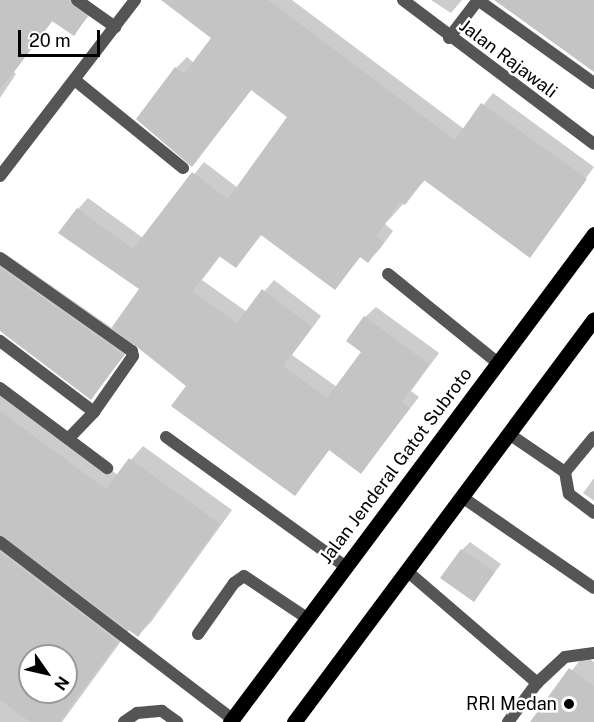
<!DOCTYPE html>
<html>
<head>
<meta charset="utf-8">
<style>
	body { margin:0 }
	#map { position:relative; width:594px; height:722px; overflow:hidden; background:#fff; font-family:"Public Sans",sans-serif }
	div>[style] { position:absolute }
	.shadow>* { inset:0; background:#0003 }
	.building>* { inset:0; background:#c4c4c4 }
	.service>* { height:12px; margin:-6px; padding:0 6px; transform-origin:6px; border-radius:6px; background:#555 }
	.minor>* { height:12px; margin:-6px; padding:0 6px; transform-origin:6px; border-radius:6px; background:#555 }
	.primary>* { height:15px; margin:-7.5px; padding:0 7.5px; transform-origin:7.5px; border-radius:7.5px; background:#000 }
	.dots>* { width:16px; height:16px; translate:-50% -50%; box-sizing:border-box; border:3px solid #fff; border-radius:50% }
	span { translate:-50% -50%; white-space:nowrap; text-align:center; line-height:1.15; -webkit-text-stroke:5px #fff; paint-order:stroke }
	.street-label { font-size:18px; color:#000 }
	.poi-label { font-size:18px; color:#000 }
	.right { translate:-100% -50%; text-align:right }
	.north { position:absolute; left:18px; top:644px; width:60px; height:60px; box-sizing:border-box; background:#fff; border:2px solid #999; border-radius:50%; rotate:124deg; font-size:16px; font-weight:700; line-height:24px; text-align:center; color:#000 }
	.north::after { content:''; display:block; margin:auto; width:21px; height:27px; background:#000; clip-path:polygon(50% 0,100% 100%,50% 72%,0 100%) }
	.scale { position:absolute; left:18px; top:30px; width:82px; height:27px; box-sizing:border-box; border:3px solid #000; border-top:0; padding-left:8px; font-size:18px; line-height:21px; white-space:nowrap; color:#000; -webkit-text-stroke:4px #fff; paint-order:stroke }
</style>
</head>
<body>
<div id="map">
	<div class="shadow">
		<i style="clip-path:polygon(0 0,84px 0,95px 8px,74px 34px,53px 20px,14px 72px,16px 74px,0 98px)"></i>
		<i style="clip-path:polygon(164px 0,292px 0,464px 129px,493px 93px,594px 167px,529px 256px,426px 179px,385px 224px,393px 231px,379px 250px,368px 261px,361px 256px,335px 288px,262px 234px,236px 266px,221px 255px,202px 280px,247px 312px,274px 280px,321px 316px,292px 355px,337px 387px,363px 352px,365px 317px,376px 307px,439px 353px,411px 391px,419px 397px,361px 472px,330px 449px,295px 494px,188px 386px,134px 343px,91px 398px,0 329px,0 260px,6px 254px,112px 328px,141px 288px,78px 209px,88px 198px,143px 238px,204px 162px,238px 188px,290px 117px,252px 89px,192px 165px,138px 119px,176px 68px,187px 57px,194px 63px,213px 38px)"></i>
		<i style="clip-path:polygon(431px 0,462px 0,451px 13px)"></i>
		<i style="clip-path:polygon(evenodd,0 389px,118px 475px,143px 446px,232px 510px,151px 622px,138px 635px,130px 629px,62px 722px,0 722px,0 389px,30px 656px,66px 656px,66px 692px,30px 692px,30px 656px)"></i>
		<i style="clip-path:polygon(594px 478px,594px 501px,583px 493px)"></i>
		<i style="clip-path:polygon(470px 542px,501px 564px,474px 600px,462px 550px)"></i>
		<i style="clip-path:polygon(584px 655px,594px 662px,594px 722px,532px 722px)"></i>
	</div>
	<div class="building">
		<i style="clip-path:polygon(0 0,68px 0,87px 17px,74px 36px,52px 21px,0 90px)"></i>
		<i style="clip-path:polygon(161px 0,268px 0,455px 140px,481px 103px,587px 179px,530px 258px,424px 180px,405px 205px,400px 202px,376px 236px,384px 242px,368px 263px,360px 257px,335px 290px,261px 235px,236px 268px,219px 256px,192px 291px,237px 323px,262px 289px,312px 327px,283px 366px,327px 398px,361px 352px,346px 341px,364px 316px,429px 364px,402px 402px,410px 408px,361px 474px,329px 450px,295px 496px,171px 406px,186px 386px,112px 327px,139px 289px,58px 233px,77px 208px,133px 249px,192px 172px,228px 199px,287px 117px,251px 90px,192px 167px,136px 119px,175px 67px,184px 74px,211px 38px)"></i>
		<i style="clip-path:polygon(494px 0,594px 0,594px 72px)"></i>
		<i style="clip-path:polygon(0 268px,124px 355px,91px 400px,0 331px)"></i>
		<i style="clip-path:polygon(0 411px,106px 489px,129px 458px,220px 524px,138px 637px,0 534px)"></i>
		<i style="clip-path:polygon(461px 549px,495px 572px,474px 602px,440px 578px)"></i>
		<i style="clip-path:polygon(evenodd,0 552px,118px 642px,59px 722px,30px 722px,0 700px,0 552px,30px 656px,66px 656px,66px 692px,30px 692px,30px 656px)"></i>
		<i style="clip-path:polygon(569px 668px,594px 686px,594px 722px,530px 722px)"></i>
	</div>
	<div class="service">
		<i style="left:478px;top:0;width:143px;rotate:35.6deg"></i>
		<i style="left:449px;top:38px;width:48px;rotate:-52.7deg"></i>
		<i style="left:76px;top:81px;width:138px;rotate:39.1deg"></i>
		<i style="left:0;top:258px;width:161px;rotate:35.2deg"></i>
		<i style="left:132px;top:351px;width:5px;rotate:79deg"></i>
		<i style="left:133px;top:356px;width:68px;rotate:124.9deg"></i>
		<i style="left:94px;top:412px;width:118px;rotate:-142.9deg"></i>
		<i style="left:0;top:388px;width:134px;rotate:36.8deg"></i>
		<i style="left:509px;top:434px;width:68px;rotate:34.2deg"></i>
		<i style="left:565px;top:472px;width:22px;rotate:80deg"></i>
		<i style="left:569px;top:494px;width:31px;rotate:37deg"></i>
		<i style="left:166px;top:437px;width:222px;rotate:35.8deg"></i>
		<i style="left:69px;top:438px;width:36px;rotate:-46deg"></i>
		<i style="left:565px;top:472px;width:45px;rotate:-50.4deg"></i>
		<i style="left:462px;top:497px;width:160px;rotate:34.6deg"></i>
		<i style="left:0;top:542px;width:292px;rotate:37.3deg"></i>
		<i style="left:407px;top:571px;width:172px;rotate:40.7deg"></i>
		<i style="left:198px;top:634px;width:62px;rotate:-54.8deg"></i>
		<i style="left:234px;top:583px;width:12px;rotate:-35deg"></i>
		<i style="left:244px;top:576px;width:76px;rotate:33.7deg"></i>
		<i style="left:124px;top:722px;width:16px;rotate:-35deg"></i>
		<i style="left:137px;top:713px;width:25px;rotate:-5deg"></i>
		<i style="left:162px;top:711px;width:19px;rotate:36deg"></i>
		<i style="left:508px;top:722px;width:49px;rotate:-53.4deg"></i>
		<i style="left:537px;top:683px;width:38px;rotate:-43deg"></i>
		<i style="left:565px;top:657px;width:29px;rotate:-8deg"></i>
	</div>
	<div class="minor">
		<i style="left:77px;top:0;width:47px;rotate:35.4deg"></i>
		<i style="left:403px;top:0;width:239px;rotate:37deg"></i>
		<i style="left:0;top:176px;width:222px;rotate:-52.5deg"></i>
		<i style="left:388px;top:274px;width:141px;rotate:39deg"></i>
	</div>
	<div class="primary">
		<i style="left:230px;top:722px;width:609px;rotate:-53.28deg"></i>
		<i style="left:294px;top:722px;width:502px;rotate:-53.34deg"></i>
	</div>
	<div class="dots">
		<i style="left:569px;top:704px;background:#000"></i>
	</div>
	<div class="street-label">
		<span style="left:508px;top:59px;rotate:37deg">Jalan Rajawali</span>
		<span style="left:396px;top:466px;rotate:-53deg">Jalan Jenderal Gatot Subroto</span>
	</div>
	<div class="poi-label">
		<span class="right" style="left:557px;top:704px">RRI Medan</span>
	</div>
	<div class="north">N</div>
	<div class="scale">20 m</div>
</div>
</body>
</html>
